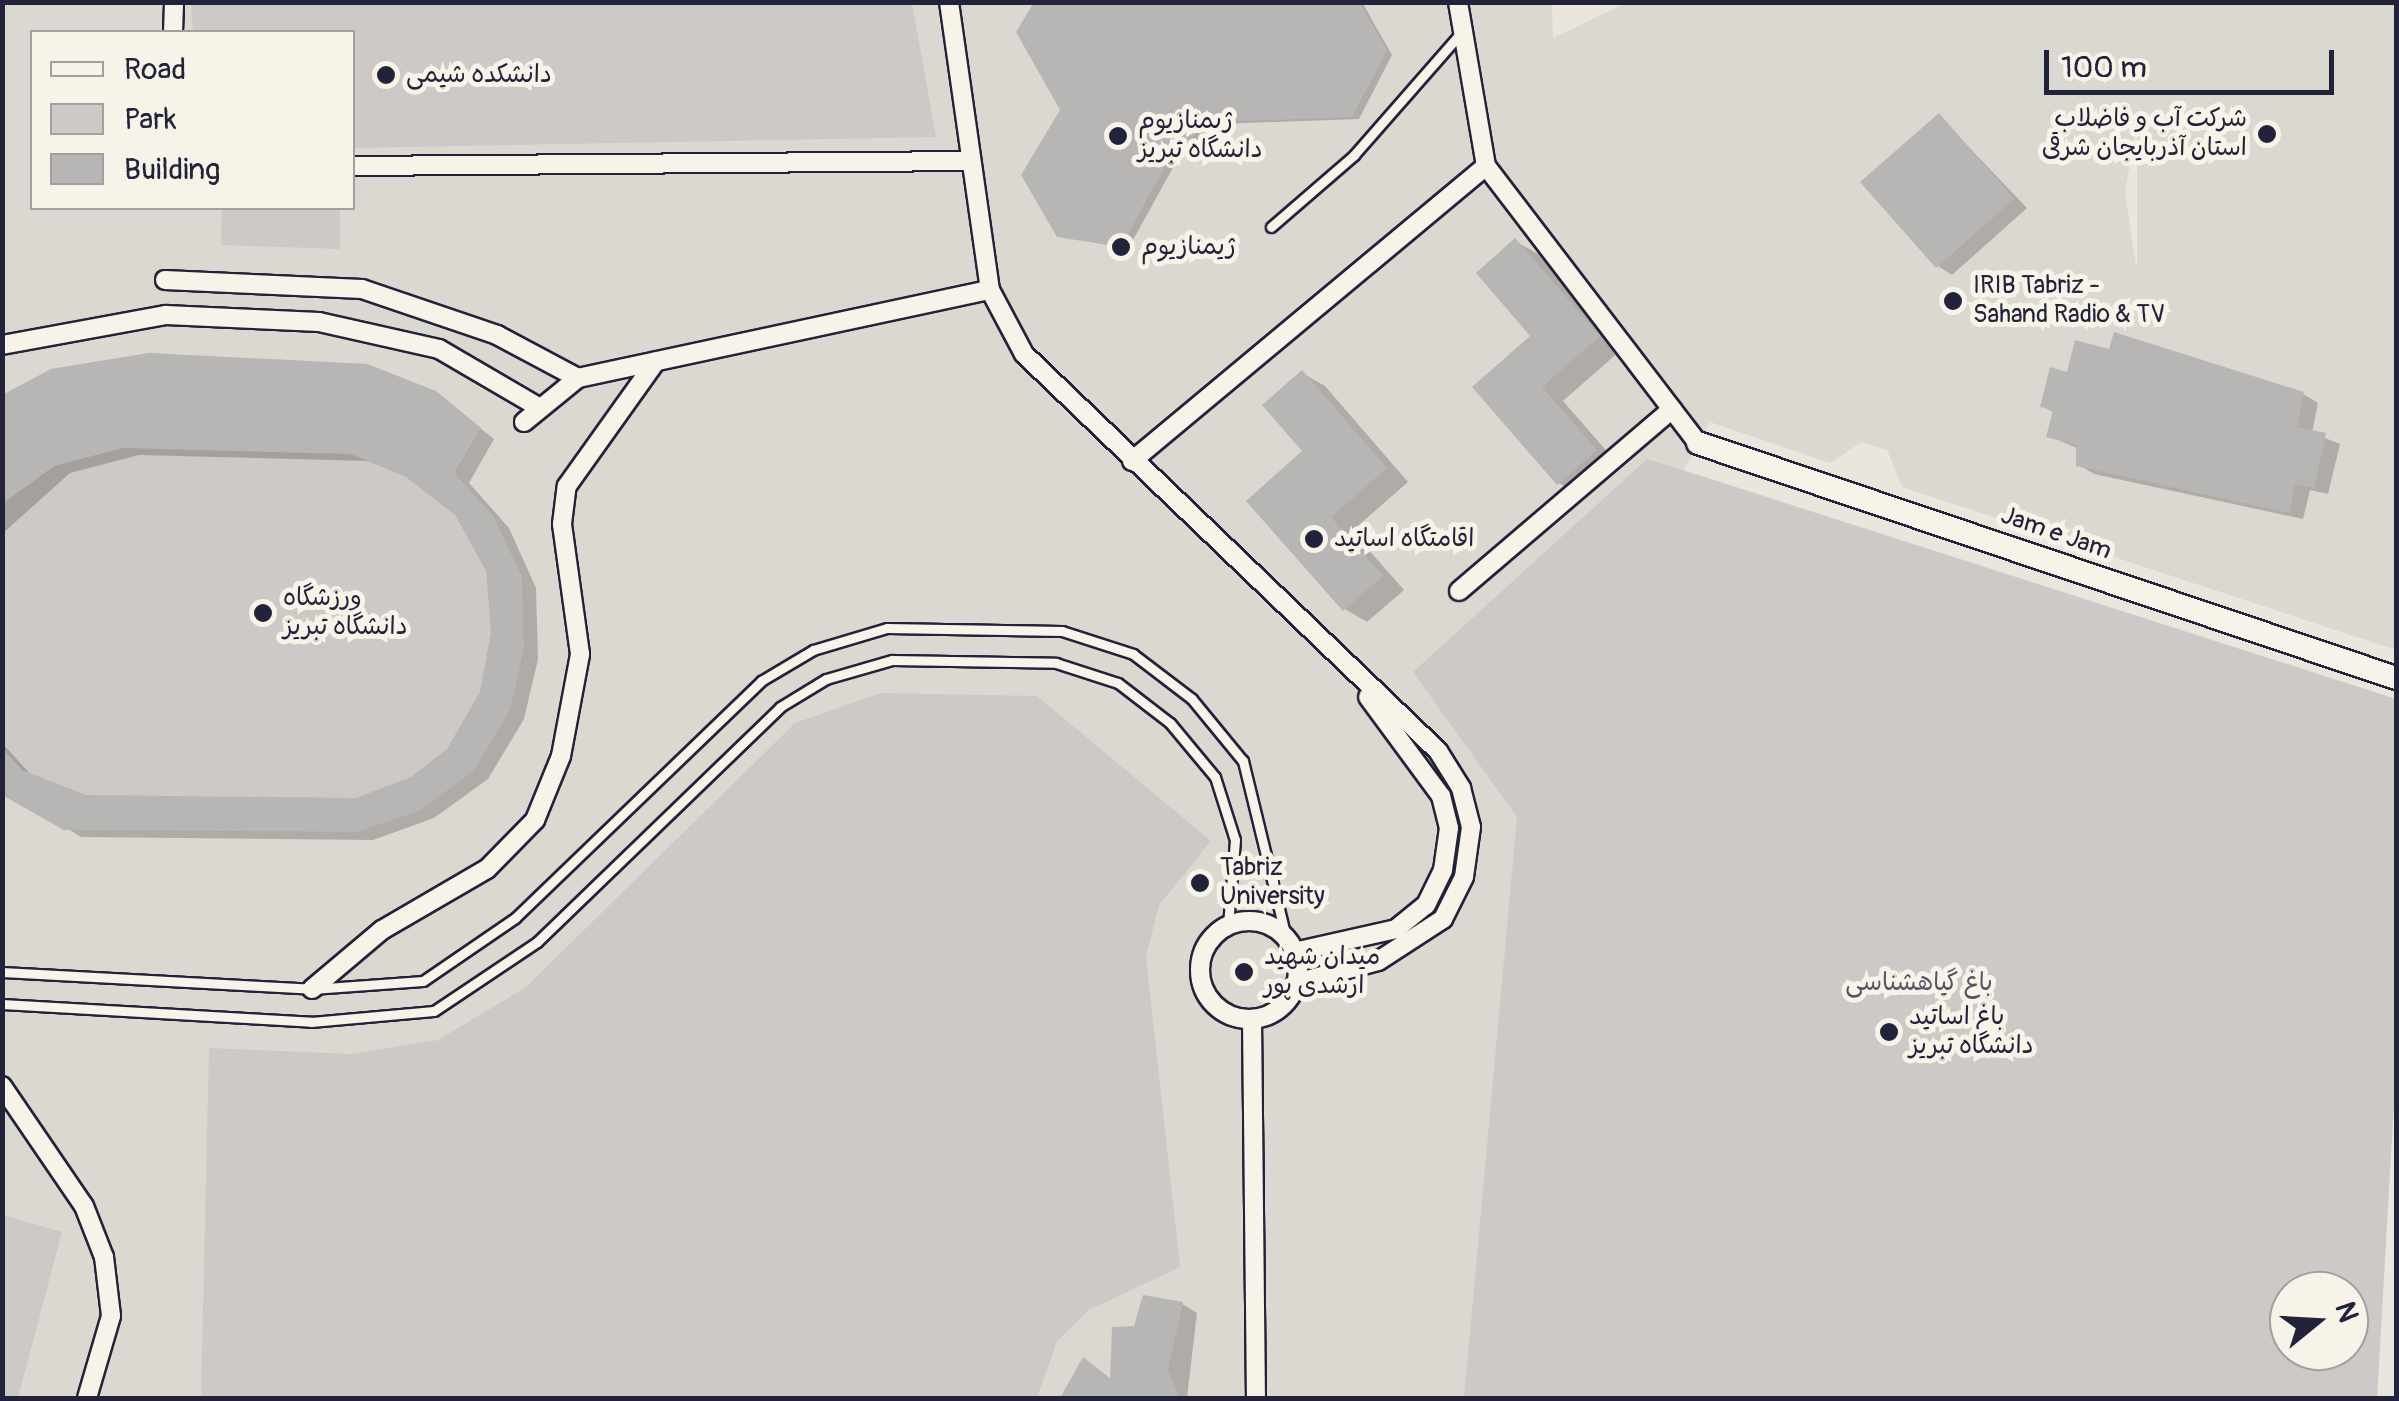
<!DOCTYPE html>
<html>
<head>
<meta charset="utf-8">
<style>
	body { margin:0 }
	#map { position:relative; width:2399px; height:1401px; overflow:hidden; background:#eae6de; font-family:Pangolin,"Playpen Sans Arabic",sans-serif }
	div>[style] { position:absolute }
	.built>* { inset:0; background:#dbd8d2 }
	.green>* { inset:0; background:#cdc9c6 }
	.shadow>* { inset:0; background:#0003 }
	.building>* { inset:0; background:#b8b6b5 }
	.roads { filter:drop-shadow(2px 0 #22223b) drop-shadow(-2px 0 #22223b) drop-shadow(0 2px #22223b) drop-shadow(0 -2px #22223b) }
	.service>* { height:9px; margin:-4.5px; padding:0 4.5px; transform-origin:4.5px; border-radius:4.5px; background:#f7f3e8 }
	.minor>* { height:18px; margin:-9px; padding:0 9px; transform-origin:9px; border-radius:9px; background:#f7f3e8 }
	.minor>.ring { margin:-9px; padding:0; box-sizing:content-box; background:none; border:18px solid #f7f3e8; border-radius:50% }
	.tertiary>* { height:22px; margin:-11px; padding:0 11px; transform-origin:11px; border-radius:11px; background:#f7f3e8 }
	.dots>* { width:28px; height:28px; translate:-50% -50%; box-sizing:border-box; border:5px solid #f7f3e8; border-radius:50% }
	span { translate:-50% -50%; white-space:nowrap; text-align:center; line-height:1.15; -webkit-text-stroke:10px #f7f3e8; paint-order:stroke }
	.poi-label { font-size:25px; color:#22223b }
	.left { translate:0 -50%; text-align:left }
	.right { translate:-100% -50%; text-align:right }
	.street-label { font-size:25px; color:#22223b }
	.park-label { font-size:25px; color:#555465 }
	.frame { position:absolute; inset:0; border:5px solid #22223b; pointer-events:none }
	.legend { position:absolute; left:30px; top:30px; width:325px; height:180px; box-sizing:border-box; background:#f7f3e8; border:2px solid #a29fa3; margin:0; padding:12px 18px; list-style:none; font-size:30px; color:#22223b }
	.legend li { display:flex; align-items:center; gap:20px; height:50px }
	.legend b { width:50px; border:2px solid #a29fa3 }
	.north { position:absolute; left:2269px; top:1271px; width:100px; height:100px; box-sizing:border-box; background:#f7f3e8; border:2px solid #a29fa3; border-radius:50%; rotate:72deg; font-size:28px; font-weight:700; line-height:40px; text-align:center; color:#22223b }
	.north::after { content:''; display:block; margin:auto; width:35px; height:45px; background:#22223b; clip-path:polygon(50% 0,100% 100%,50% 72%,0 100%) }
	.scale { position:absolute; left:2044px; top:50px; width:290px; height:45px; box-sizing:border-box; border:5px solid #22223b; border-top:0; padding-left:12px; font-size:30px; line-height:35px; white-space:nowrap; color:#22223b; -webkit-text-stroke:8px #f7f3e8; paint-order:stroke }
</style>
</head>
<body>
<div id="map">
	<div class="built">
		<i style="clip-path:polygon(evenodd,1552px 2px,1553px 38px,1628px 2px,2396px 3px,2396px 650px,1902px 487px,1887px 450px,1862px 442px,1830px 463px,1710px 422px,1684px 470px,2396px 699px,2396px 1067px,2377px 1398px,3px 1398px,3px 3px,1552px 2px,32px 32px,352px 32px,352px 208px,32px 208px,32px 32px,1552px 2px,2137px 120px,2137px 265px,2136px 266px,2125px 193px,2137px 120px,1552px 2px,2289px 1291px,2349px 1291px,2349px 1351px,2289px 1351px,2289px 1291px)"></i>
	</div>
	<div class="green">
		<i style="clip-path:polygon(191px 3px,912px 3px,936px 137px,353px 148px,352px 32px,193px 32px)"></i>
		<i style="clip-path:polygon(222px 208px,340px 208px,340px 249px,221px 245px)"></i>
		<i style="clip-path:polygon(149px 353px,367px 364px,436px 391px,481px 428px,456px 473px,494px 517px,522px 577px,524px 649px,510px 710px,474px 771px,419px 811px,357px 832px,64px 830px,3px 795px,2px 459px,51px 369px)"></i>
		<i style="clip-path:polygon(evenodd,1647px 459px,2396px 699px,2396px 1067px,2377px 1398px,1464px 1398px,1517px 817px,1413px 672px,1647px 459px,2349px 1291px,2349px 1351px,2289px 1351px,2289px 1291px,2349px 1291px)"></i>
		<i style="clip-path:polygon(881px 693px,1037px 696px,1211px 841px,1159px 905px,1146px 957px,1180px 1267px,1089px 1310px,1057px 1341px,1037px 1398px,201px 1398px,209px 1048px,351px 1054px,438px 1040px,526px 987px,795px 723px)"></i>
		<i style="clip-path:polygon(3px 1215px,62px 1232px,18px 1398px,3px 1398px)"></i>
	</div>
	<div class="shadow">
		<i style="clip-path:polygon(1037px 2px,1362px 2px,1392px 55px,1359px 119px,1218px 124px,1180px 155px,1128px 249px,1059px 235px,1063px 110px)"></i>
		<i style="clip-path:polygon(1939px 116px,2027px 208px,1952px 275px,1938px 266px)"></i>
		<i style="clip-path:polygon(1515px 241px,1538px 254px,1621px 350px,1563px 401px,1618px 464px,1581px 496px,1559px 483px,1475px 387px,1534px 336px)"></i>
		<i style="clip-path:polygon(1302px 373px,1325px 386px,1408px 482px,1352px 531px,1404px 590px,1367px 622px,1345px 609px,1306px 451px)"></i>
		<i style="clip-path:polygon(2069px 375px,2303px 394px,2318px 403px,2312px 433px,2340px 444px,2328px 494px,2310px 490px,2303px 519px,2094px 474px,2079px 465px,2079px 449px,2049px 436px,2055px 413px,2042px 406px)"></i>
		<i style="clip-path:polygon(435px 393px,494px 439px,469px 483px,509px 528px,536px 588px,538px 659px,524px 719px,488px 779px,434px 818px,373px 840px,81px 837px,2px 786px,2px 743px,33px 777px,86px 798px,356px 800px,412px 780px,449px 751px,482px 693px,494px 632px,488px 571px,457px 514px,415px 480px,369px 461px,139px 455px,70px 473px,2px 534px,2px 463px)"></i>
		<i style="clip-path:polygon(1182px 1304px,1197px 1313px,1187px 1398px,1068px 1398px,1084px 1360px,1112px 1380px,1136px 1328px)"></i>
	</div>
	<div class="building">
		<i style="clip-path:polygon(1034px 2px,1359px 2px,1387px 50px,1352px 117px,1211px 122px,1173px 151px,1121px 247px,1057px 237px,1021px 175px,1060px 110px,1016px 32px)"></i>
		<i style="clip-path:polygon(1939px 113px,2014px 199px,1936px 268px,1860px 182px)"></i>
		<i style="clip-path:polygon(1515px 238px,1600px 336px,1542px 387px,1597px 450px,1557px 485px,1472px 387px,1530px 336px,1476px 273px)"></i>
		<i style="clip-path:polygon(2114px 332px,2304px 392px,2297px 427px,2326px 433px,2314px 488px,2295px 484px,2289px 513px,2076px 466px,2076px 445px,2046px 437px,2053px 410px,2040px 407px,2050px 367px,2067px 372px,2075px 340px,2109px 349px)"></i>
		<i style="clip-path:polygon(149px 353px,367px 364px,436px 391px,481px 428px,455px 473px,494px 517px,522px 577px,524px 649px,510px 710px,474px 771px,419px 811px,357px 832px,64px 830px,2px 795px,2px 748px,22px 770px,86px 795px,356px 798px,411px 777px,447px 749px,480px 692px,491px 632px,486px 571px,455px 515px,406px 477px,351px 454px,123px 448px,54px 466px,2px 504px,2px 395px,51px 369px)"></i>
		<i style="clip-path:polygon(1302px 370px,1387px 468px,1331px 517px,1383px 576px,1343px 611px,1246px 501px,1302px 451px,1262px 405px)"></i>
		<i style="clip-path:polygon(1143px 1295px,1183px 1302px,1168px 1370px,1179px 1398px,1060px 1398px,1083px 1357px,1110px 1378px,1112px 1327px,1134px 1326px)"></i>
	</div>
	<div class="roads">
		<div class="service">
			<i style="left:1271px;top:227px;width:110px;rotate:-40.9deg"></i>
			<i style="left:1354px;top:155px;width:161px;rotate:-48.8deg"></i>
			<i style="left:2px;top:972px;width:310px;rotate:3.1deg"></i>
			<i style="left:312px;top:989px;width:111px;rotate:-4.1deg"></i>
			<i style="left:423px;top:981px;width:112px;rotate:-34.4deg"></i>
			<i style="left:515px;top:918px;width:342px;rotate:-43.9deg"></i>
			<i style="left:761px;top:681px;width:61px;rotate:-30.8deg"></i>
			<i style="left:813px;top:650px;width:77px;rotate:-16.6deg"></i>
			<i style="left:887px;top:628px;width:175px;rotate:1deg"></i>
			<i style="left:1062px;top:631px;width:75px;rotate:17.9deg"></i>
			<i style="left:1133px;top:654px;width:74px;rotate:37.3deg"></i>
			<i style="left:1192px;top:699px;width:80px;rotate:50.6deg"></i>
			<i style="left:1243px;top:761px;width:182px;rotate:76.3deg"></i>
			<i style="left:2px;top:1004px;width:310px;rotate:3.3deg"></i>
			<i style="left:311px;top:1022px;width:123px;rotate:-5.1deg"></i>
			<i style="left:434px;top:1011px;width:124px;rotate:-33.8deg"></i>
			<i style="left:537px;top:942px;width:338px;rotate:-44deg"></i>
			<i style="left:780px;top:707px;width:54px;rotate:-31.3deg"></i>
			<i style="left:826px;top:679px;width:69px;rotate:-16.1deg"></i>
			<i style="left:892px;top:660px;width:164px;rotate:1deg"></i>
			<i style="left:1056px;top:663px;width:65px;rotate:17.9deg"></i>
			<i style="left:1118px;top:683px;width:66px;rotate:37.6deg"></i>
			<i style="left:1170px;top:723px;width:70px;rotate:50.2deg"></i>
			<i style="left:1215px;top:777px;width:66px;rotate:72.4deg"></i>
			<i style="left:1235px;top:840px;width:85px;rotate:94.7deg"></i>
		</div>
		<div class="minor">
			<i style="left:949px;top:2px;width:291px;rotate:81.9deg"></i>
			<i style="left:990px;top:290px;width:72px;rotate:62deg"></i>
			<i style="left:1024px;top:354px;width:574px;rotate:43.8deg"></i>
			<i style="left:1438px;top:751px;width:44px;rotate:58.1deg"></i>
			<i style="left:1461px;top:788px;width:40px;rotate:75.6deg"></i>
			<i style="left:1471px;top:827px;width:50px;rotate:98deg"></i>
			<i style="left:1464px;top:877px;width:47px;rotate:116.6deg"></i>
			<i style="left:1443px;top:919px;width:77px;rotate:147.1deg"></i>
			<i style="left:1378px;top:961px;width:85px;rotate:165deg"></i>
			<i style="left:173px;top:32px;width:30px;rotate:-88deg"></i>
			<i style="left:352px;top:166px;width:619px;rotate:-0.46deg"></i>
			<i style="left:1486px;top:166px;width:349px;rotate:52.6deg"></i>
			<i style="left:165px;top:280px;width:197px;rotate:2.6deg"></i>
			<i style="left:362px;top:289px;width:143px;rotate:18.8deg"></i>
			<i style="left:497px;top:335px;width:92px;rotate:28deg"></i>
			<i style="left:2px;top:345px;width:167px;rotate:-10.4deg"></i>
			<i style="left:166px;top:315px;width:153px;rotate:2.6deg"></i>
			<i style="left:319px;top:322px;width:123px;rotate:12.7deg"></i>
			<i style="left:439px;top:349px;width:117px;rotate:30.3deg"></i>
			<i style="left:524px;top:422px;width:70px;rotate:-39.2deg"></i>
			<i style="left:578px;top:378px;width:421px;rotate:-12.1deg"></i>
			<i style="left:1132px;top:461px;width:461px;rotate:-39.8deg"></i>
			<i style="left:1486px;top:166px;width:166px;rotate:-99.7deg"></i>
			<i style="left:1459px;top:591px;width:280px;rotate:-40.5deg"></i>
			<i class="ring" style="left:1200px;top:921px;width:80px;height:80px"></i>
			<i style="left:1294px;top:952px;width:105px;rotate:-12.7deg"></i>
			<i style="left:1396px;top:929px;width:38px;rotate:-39deg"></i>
			<i style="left:1426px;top:905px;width:39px;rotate:-64deg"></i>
			<i style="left:1443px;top:870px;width:42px;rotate:-81.9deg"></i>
			<i style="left:1449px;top:828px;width:33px;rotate:-104deg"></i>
			<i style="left:1441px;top:796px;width:123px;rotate:-126.4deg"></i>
			<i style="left:312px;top:989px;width:92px;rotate:-40.1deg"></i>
			<i style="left:382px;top:930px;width:121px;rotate:-30.2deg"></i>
			<i style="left:487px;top:869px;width:69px;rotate:-45.6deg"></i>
			<i style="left:535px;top:820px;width:69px;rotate:-67.9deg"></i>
			<i style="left:561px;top:756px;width:104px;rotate:-79.4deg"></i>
			<i style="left:580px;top:654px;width:131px;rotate:-97.9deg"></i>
			<i style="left:562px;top:524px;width:38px;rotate:-83deg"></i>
			<i style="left:567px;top:486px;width:153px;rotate:-54.5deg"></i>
			<i style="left:1252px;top:1019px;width:379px;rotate:89.4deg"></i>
			<i style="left:2px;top:1086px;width:145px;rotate:55.7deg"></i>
			<i style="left:84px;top:1206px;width:55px;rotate:68.6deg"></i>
			<i style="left:104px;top:1257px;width:59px;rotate:83.2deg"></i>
			<i style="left:111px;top:1316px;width:85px;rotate:106.3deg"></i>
		</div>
		<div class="tertiary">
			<i style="left:1698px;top:443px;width:736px;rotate:18.61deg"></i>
		</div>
	</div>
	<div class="dots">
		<i style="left:386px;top:75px;background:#22223b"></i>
		<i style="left:2267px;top:134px;background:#22223b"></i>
		<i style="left:1118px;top:136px;background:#22223b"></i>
		<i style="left:1121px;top:247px;background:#22223b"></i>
		<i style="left:1953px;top:301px;background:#22223b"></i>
		<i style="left:1314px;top:539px;background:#22223b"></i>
		<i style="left:263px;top:613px;background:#22223b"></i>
		<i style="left:1200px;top:883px;background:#22223b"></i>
		<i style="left:1244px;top:972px;background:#22223b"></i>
		<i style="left:1889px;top:1032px;background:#22223b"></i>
	</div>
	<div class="poi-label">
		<span class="left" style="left:406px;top:75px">دانشکده شیمی</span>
		<span class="right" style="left:2247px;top:134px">شرکت آب و فاضلاب<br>استان آذربایجان شرقی</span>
		<span class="left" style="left:1138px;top:136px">ژیمنازیوم<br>دانشگاه تبریز</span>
		<span class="left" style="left:1141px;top:247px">ژیمنازیوم</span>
		<span class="left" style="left:1973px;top:301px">IRIB Tabriz -<br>Sahand Radio &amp; TV</span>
		<span class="left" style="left:1334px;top:539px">اقامتگاه اساتید</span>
		<span class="left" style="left:283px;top:613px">ورزشگاه<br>دانشگاه تبریز</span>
		<span class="left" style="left:1220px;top:883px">Tabriz<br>University</span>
		<span class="left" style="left:1264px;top:972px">میدان شهید<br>ارشدی پور</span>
		<span class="left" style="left:1909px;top:1032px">باغ اساتید<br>دانشگاه تبریز</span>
	</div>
	<div class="street-label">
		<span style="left:2056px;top:534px;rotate:19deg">Jam e Jam</span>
	</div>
	<div class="park-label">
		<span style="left:1919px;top:983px">باغ گیاهشناسی</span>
	</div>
	<div class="frame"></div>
	<ul class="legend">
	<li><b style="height:12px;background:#f7f3e8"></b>Road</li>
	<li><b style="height:28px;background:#cdc9c6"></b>Park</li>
	<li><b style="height:28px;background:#b8b6b5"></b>Building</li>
	</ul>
	<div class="north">N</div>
	<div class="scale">100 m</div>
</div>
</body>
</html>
